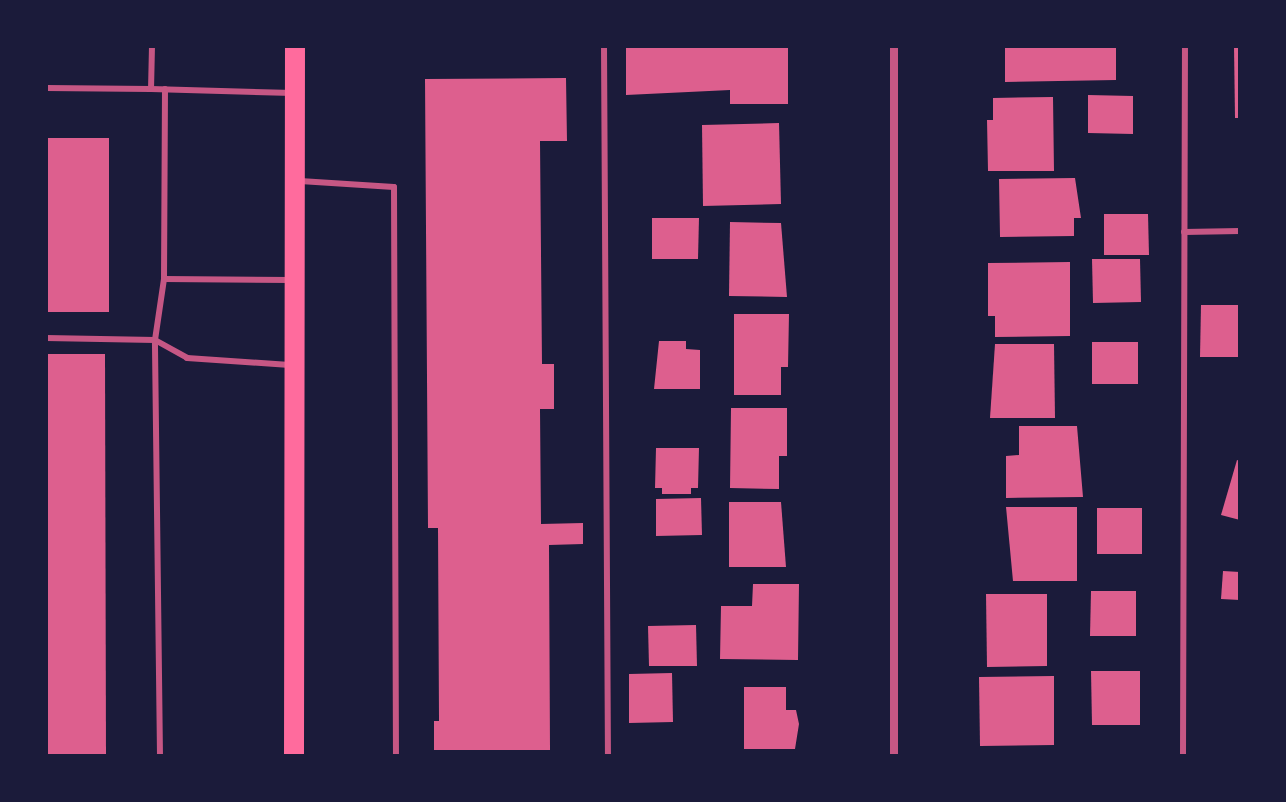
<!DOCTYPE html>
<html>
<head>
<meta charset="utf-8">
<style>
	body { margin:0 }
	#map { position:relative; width:1286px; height:802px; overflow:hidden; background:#1b1b3a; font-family:"Fira Sans",sans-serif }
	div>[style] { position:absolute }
	.building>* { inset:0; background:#dd5f8e }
	.service>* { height:6px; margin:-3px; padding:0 3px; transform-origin:3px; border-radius:3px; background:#c65784 }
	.minor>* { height:8px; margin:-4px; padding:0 4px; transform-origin:4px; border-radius:4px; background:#c65784 }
	.primary>* { height:20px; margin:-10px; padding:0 10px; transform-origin:10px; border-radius:10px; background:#ff6b9d }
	span { translate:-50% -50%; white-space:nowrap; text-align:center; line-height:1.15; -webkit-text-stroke:6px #1b1b3a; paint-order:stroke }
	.frame { position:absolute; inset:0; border:48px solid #1b1b3a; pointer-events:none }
</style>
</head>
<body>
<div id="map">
	<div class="building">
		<i style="clip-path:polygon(788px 46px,788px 104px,730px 104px,730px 90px,626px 95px,626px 48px)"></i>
		<i style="clip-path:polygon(1005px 46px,1116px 46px,1116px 80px,1005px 82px)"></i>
		<i style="clip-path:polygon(1234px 46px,1240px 46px,1240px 118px,1235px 118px)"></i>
		<i style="clip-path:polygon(566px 78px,567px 141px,540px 141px,542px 364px,554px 364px,554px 409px,540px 409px,541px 524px,583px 523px,583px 544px,549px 545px,550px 750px,434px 750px,434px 721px,439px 721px,438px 528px,428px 528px,425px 79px)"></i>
		<i style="clip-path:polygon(1088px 95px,1133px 96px,1133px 134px,1088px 133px)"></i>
		<i style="clip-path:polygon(1053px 97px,1054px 171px,988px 171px,987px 120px,993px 120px,993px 98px)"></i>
		<i style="clip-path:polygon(779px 123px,781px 204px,703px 206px,702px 125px)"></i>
		<i style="clip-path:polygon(46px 138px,109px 138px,109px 312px,46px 312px)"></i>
		<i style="clip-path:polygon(1075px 178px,1081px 218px,1074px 218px,1074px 236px,1000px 237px,999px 179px)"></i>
		<i style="clip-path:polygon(1104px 214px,1148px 214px,1149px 255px,1104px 255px)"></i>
		<i style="clip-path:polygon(652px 218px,699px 218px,698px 259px,652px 259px)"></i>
		<i style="clip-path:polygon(730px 222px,781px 223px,787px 297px,729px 296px)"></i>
		<i style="clip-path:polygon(1092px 259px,1140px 259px,1141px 302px,1093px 303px)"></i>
		<i style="clip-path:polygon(1070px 262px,1070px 336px,995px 337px,995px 316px,988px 316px,988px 263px)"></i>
		<i style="clip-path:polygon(1201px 305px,1240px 305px,1240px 357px,1200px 357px)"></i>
		<i style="clip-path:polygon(734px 314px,789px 314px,788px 367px,781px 367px,781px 395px,734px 395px)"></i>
		<i style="clip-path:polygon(659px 341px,686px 341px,686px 349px,700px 350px,700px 389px,654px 389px)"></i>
		<i style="clip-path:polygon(1092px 342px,1138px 342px,1138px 384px,1092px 384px)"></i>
		<i style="clip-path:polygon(995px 344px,1054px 344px,1055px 418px,990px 418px)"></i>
		<i style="clip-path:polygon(46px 354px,105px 354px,106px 756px,46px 756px)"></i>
		<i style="clip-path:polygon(731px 408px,787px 408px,787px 456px,779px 456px,779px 489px,730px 488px)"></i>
		<i style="clip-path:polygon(1019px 426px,1077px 426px,1083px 497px,1006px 498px,1006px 456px,1019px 455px)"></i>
		<i style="clip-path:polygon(656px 448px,699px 448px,698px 488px,691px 488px,691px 494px,662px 494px,662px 488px,655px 488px)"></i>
		<i style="clip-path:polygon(1237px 460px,1240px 461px,1240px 520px,1221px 515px)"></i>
		<i style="clip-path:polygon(701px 498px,702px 535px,656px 536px,656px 499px)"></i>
		<i style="clip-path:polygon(729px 502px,781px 502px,786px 567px,729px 567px)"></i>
		<i style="clip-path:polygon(1006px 507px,1077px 507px,1077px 581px,1013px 581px)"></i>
		<i style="clip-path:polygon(1097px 508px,1142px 508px,1142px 554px,1097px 554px)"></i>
		<i style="clip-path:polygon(1223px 571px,1240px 572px,1240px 600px,1221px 599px)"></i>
		<i style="clip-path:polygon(753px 584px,799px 584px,798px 660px,720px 659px,721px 606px,752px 606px)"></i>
		<i style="clip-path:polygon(1091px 591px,1136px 591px,1136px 636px,1090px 636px)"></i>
		<i style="clip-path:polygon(986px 594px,1047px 594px,1047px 666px,987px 667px)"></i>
		<i style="clip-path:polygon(696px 625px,697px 666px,649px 666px,648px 626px)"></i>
		<i style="clip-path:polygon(1091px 671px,1140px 671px,1140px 725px,1092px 725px)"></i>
		<i style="clip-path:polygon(672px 673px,673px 722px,629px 723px,629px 674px)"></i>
		<i style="clip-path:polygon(1054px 676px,1054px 745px,980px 746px,979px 677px)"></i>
		<i style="clip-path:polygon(744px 687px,786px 687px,786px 710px,796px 710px,799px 724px,795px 749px,744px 749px)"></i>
	</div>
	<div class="service">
		<i style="left:152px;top:46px;width:43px;rotate:91.3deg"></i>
		<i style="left:151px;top:89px;width:142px;rotate:1.6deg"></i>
		<i style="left:604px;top:46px;width:710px;rotate:89.68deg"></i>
		<i style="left:46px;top:88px;width:105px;rotate:0.5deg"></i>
		<i style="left:165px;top:89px;width:190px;rotate:90.3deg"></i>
		<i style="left:164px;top:279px;width:127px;rotate:0.5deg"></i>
		<i style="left:300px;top:181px;width:94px;rotate:3.7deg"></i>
		<i style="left:394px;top:187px;width:569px;rotate:89.8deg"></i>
		<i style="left:1184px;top:232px;width:56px;rotate:-1deg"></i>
		<i style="left:46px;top:338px;width:109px;rotate:1.1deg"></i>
		<i style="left:155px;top:340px;width:37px;rotate:29deg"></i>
		<i style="left:187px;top:358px;width:103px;rotate:3.9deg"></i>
		<i style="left:160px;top:756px;width:416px;rotate:-90.7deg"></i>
		<i style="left:155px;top:340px;width:62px;rotate:-81.6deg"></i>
		<i style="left:1183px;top:756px;width:710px;rotate:-89.84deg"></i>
	</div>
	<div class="minor">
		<i style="left:894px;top:46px;width:710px;rotate:90deg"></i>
	</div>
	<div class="primary">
		<i style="left:294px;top:756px;width:710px;rotate:-89.92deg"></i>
	</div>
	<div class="frame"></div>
</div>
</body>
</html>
